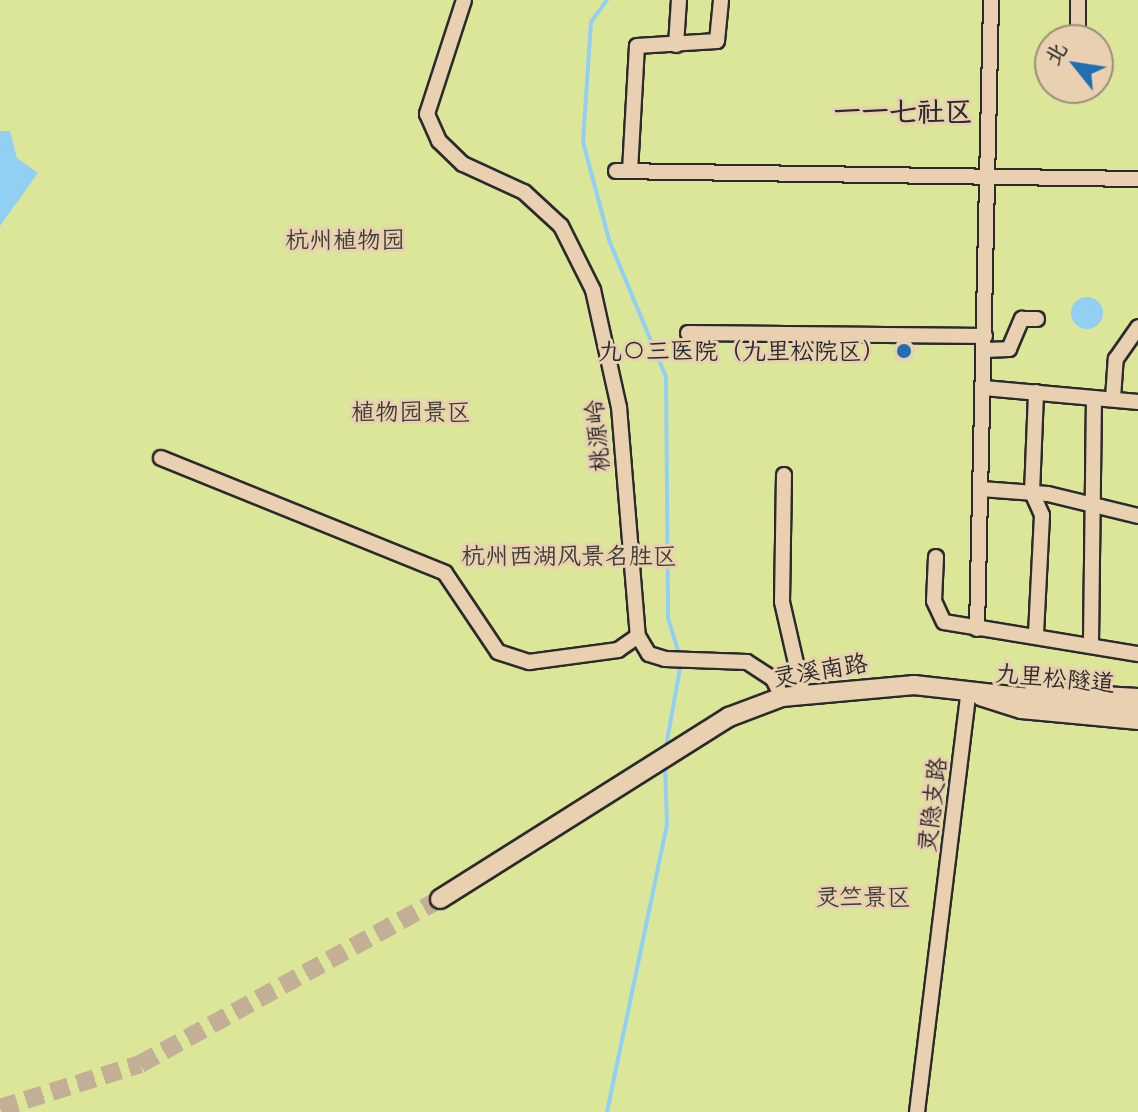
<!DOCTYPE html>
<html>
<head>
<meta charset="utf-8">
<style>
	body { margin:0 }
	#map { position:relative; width:1138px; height:1112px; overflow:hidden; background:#e9d0b1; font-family:Delius,"LXGW WenKai TC",sans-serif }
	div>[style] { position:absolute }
	.green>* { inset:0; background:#dbe699 }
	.water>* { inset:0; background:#91d0f2 }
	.round { border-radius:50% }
	.stream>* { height:4px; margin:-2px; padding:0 2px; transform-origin:2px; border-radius:2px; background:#91d0f2 }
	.major-tunnel>* { height:18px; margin-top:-9px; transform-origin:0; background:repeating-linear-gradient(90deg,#c3af96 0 18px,transparent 0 27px) }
	.roads { filter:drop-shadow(2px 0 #2b2b2b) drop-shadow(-2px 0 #2b2b2b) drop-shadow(0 2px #2b2b2b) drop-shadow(0 -2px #2b2b2b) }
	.minor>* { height:14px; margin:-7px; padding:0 7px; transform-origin:7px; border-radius:7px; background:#e9d0b1 }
	.major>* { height:18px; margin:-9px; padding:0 9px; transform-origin:9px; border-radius:9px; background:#e9d0b1 }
	.dots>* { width:22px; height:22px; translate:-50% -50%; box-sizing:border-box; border:4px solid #e9d0b1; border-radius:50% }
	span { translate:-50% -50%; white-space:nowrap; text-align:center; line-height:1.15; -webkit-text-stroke:6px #e9d0b1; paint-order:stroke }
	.park-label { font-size:24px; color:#3d3e36 }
	.poi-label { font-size:24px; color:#2b2b2b }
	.right { translate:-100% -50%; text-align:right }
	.street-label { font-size:24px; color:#2b2b2b }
	.quarter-label { font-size:28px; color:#2b2b2b; font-weight:700 }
	.north { position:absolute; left:1034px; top:24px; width:80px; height:80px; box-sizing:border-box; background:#e9d0b1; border:2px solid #9d8e7b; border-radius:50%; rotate:300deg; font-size:22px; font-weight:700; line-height:32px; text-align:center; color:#2b2b2b }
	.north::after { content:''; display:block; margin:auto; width:28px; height:36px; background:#1f6fb2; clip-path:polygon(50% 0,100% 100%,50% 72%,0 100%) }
</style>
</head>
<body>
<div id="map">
	<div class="green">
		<i style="clip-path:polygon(evenodd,0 0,1138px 0,1138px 1112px,0 1112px,0 0,1050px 40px,1098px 40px,1098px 88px,1050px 88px,1050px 40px)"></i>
	</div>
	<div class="water">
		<i style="clip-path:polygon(0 131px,10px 131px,17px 158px,38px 173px,0 226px)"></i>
		<i class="round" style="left:1071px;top:297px;width:32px;height:32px"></i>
	</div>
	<div class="stream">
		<i style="left:607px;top:0;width:27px;rotate:126deg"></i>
		<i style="left:591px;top:22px;width:120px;rotate:93.8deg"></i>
		<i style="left:583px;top:142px;width:101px;rotate:75.1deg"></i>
		<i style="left:609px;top:240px;width:148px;rotate:67.4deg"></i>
		<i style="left:666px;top:377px;width:241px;rotate:89.5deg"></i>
		<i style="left:668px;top:618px;width:38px;rotate:73deg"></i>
		<i style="left:665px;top:752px;width:90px;rotate:-79.8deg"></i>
		<i style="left:607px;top:1112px;width:293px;rotate:-78.2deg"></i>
		<i style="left:667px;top:825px;width:60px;rotate:-91.9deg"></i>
	</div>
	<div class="major-tunnel">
		<i style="left:0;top:1108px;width:147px;rotate:-17.4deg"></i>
		<i style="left:140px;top:1064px;width:342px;rotate:-28.8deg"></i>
	</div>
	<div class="roads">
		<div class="minor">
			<i style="left:464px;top:0;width:120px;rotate:108deg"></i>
			<i style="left:427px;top:114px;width:30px;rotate:66deg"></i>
			<i style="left:439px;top:141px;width:33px;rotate:44deg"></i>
			<i style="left:463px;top:164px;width:67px;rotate:24.7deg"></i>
			<i style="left:524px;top:192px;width:50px;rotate:42.6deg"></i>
			<i style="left:561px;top:226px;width:72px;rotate:63.4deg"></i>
			<i style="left:593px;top:290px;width:120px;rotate:77.5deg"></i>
			<i style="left:619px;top:407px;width:230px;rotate:85.3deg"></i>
			<i style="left:638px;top:636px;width:21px;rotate:59deg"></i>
			<i style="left:649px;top:654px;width:17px;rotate:17deg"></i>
			<i style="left:665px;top:659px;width:82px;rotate:2.1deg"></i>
			<i style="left:747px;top:662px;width:31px;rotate:33deg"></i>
			<i style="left:773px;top:679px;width:20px;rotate:63deg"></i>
			<i style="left:1078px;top:40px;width:40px;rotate:-90deg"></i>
			<i style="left:676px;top:45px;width:45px;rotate:-86.2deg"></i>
			<i style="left:1057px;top:88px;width:2px"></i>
			<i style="left:616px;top:171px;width:522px;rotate:0.88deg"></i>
			<i style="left:630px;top:171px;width:125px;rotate:-86.8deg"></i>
			<i style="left:637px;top:46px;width:80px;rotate:-3.6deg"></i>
			<i style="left:717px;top:41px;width:41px;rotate:-84.4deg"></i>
			<i style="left:688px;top:333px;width:297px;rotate:0.6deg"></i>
			<i style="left:984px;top:350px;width:25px;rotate:-2deg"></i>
			<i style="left:1009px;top:349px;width:33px;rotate:-67deg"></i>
			<i style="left:1022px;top:319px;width:15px"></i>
			<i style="left:984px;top:388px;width:155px;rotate:5.2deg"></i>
			<i style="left:1113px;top:398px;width:39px;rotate:-86deg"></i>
			<i style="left:1116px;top:359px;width:39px;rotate:-55deg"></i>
			<i style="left:161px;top:458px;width:306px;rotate:22deg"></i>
			<i style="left:445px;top:573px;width:95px;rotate:56.1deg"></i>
			<i style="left:498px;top:652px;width:33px;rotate:18deg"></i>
			<i style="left:529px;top:662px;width:90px;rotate:-7.7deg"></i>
			<i style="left:618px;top:650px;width:24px;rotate:-35deg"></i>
			<i style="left:784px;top:475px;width:127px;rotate:90.9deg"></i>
			<i style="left:782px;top:602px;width:94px;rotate:77.1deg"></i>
			<i style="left:981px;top:489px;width:67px;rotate:4.3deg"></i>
			<i style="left:1048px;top:494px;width:93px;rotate:13.7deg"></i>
			<i style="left:936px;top:557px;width:44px;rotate:92.6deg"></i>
			<i style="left:934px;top:601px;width:23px;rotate:65deg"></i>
			<i style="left:944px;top:622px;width:197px;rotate:9.4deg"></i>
			<i style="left:977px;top:629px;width:629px;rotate:-88.72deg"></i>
			<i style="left:1036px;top:634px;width:119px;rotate:-87.1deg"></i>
			<i style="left:1042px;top:515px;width:24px;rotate:-114deg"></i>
			<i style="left:1032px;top:493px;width:101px;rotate:-87.7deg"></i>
			<i style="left:1091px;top:642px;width:244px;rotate:-89.3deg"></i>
			<i style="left:1032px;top:690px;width:106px;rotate:3.2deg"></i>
			<i style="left:980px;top:698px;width:43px;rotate:17.6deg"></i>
			<i style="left:1021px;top:711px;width:118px;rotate:5.4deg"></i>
			<i style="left:917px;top:1112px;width:421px;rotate:-83deg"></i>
		</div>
		<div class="major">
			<i style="left:440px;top:899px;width:342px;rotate:-32.2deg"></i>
			<i style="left:729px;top:717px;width:57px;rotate:-20.7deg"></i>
			<i style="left:782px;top:697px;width:133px;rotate:-5.2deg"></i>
			<i style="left:914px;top:685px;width:225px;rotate:6.4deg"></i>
		</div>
	</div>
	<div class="dots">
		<i style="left:904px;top:351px;background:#1f6fb2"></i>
	</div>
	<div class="park-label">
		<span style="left:345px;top:240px">杭州植物园</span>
		<span style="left:411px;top:412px">植物园景区</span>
		<span style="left:569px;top:556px">杭州西湖风景名胜区</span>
		<span style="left:863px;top:897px">灵竺景区</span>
	</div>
	<div class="poi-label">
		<span class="right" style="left:886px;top:351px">九〇三医院（九里松院区）</span>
	</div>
	<div class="street-label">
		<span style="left:597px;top:436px;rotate:-95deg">桃源岭</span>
		<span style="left:820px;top:670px;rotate:-9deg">灵溪南路</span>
		<span style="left:1055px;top:678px;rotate:5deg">九里松隧道</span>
		<span style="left:932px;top:805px;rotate:-83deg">灵隐支路</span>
	</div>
	<div class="quarter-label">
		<span style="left:903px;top:111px">一一七社区</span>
	</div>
	<div class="north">北</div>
</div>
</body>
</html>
